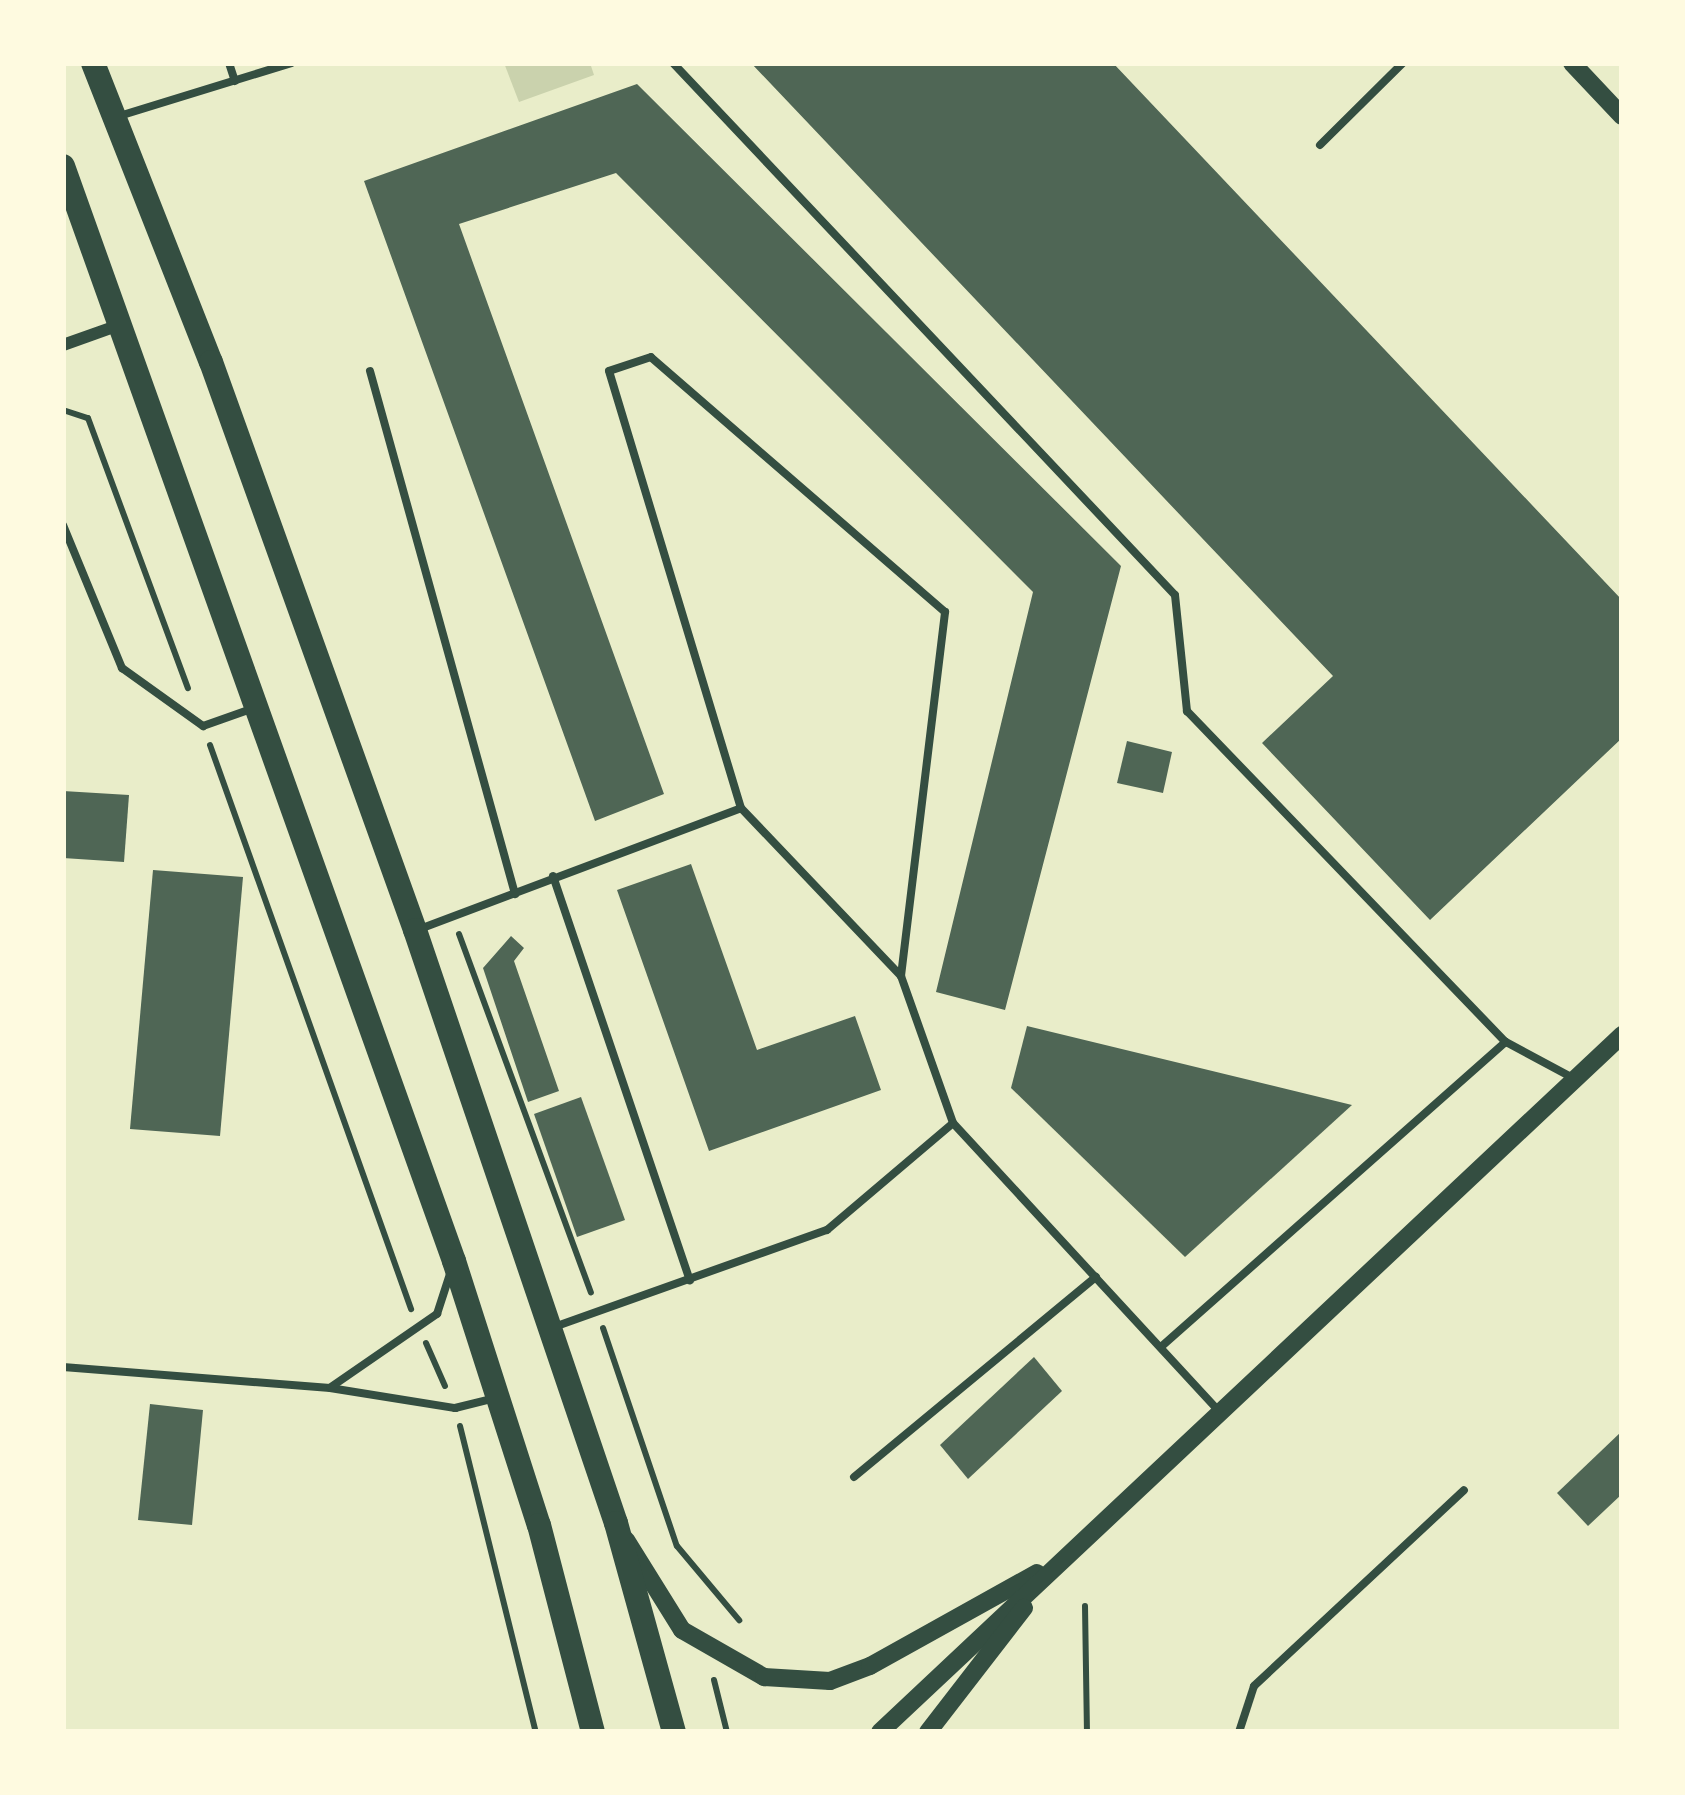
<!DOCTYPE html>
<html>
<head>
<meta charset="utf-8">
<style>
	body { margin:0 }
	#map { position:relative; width:1685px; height:1795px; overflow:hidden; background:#e9edc9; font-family:"Roboto Serif",serif }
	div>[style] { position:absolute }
	.green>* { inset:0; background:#cad2ad }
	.building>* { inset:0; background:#4f6655 }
	.path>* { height:6px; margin:-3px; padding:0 3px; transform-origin:3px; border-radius:3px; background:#344e41 }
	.service>* { height:8px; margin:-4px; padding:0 4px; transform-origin:4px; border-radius:4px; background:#344e41 }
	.minor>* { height:12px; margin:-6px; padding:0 6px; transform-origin:6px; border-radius:6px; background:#344e41 }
	.tertiary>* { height:18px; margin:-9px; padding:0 9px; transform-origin:9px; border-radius:9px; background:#344e41 }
	.primary>* { height:24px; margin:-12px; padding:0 12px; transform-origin:12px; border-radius:12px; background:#344e41 }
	span { translate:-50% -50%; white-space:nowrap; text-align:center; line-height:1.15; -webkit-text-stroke:12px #fefae0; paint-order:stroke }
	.frame { position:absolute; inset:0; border:66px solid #fefae0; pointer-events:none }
</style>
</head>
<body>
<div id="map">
	<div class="green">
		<i style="clip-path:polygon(504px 63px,590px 63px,594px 75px,519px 102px)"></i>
	</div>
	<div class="building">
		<i style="clip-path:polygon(751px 63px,1113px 63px,1622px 600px,1622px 738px,1430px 920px,1262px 743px,1333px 676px)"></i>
		<i style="clip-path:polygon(637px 84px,1121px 566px,1005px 1010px,936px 992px,1033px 592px,616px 173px,459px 224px,664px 794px,595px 821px,364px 181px)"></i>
		<i style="clip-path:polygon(1127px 741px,1172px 752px,1163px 793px,1117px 783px)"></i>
		<i style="clip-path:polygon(63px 791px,129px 795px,124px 862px,63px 858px)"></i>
		<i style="clip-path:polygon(691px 864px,757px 1050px,855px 1016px,881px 1090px,709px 1151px,617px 890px)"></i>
		<i style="clip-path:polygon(153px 870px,243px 877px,220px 1136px,130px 1129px)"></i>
		<i style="clip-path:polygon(511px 936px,524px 948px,514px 961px,559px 1091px,528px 1102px,483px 968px)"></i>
		<i style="clip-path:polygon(1027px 1026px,1352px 1105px,1185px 1257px,1011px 1088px)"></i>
		<i style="clip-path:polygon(581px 1097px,625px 1220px,577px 1237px,534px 1114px)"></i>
		<i style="clip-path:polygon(1034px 1357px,1062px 1391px,968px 1479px,940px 1445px)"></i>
		<i style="clip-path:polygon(150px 1404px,203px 1410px,192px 1525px,138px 1520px)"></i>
		<i style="clip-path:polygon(1622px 1431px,1622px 1494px,1588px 1526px,1557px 1493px)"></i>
	</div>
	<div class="path">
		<i style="left:63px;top:410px;width:26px;rotate:18deg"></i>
		<i style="left:88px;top:418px;width:288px;rotate:69.7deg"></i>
		<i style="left:210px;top:745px;width:599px;rotate:70.38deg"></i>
		<i style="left:459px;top:934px;width:382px;rotate:69.8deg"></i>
		<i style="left:603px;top:1328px;width:230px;rotate:71.3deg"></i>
		<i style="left:677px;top:1546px;width:97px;rotate:50deg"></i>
		<i style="left:426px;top:1343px;width:47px;rotate:66.2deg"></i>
		<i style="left:460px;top:1426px;width:315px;rotate:76.1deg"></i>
		<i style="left:1085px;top:1606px;width:126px;rotate:89.1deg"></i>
		<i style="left:714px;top:1680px;width:54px;rotate:76deg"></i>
	</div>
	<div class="service">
		<i style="left:229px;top:63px;width:19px;rotate:72deg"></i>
		<i style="left:673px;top:63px;width:731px;rotate:46.66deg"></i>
		<i style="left:1175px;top:595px;width:117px;rotate:84.1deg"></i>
		<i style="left:1187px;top:711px;width:460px;rotate:46.1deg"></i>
		<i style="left:116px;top:117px;width:184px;rotate:-17.1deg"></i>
		<i style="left:1320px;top:145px;width:117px;rotate:-44.7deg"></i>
		<i style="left:370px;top:371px;width:543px;rotate:74.5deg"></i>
		<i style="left:63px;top:525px;width:155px;rotate:67.6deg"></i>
		<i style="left:122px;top:668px;width:100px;rotate:35.6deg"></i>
		<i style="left:203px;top:726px;width:54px;rotate:-19.4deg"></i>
		<i style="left:553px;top:876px;width:427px;rotate:71.3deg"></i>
		<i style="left:417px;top:930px;width:346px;rotate:-20.6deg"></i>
		<i style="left:901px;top:976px;width:367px;rotate:-83.1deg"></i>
		<i style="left:945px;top:612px;width:389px;rotate:-139.1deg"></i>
		<i style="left:651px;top:357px;width:44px;rotate:161.6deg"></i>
		<i style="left:609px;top:371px;width:457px;rotate:73.2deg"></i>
		<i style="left:741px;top:808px;width:232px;rotate:46.4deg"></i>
		<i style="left:901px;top:976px;width:156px;rotate:70.5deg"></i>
		<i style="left:953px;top:1123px;width:389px;rotate:47.3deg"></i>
		<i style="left:554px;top:1327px;width:290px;rotate:-19.6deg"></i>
		<i style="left:827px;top:1230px;width:165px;rotate:-40.3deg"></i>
		<i style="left:1162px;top:1346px;width:459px;rotate:-41.5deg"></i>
		<i style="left:1506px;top:1042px;width:74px;rotate:28.3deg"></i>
		<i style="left:63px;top:1367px;width:268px;rotate:4.5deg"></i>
		<i style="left:330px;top:1388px;width:127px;rotate:9.1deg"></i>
		<i style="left:455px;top:1408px;width:38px;rotate:-14deg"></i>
		<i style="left:331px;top:1387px;width:129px;rotate:-34.6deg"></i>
		<i style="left:437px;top:1314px;width:42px;rotate:-72deg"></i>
		<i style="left:854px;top:1477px;width:314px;rotate:-39.6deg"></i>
		<i style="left:1239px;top:1732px;width:48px;rotate:-71.9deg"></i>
		<i style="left:1254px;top:1686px;width:287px;rotate:-43deg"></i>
	</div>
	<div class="minor">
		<i style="left:63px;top:345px;width:63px;rotate:-19.6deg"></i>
	</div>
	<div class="tertiary">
		<i style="left:1572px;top:63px;width:73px;rotate:46.7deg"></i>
		<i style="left:626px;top:1540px;width:106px;rotate:58.1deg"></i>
		<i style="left:682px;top:1630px;width:95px;rotate:29.8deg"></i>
		<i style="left:764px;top:1677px;width:66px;rotate:3.5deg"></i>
		<i style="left:830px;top:1681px;width:43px;rotate:-20.6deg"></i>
		<i style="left:870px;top:1666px;width:191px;rotate:-29.1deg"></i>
		<i style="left:880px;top:1732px;width:1018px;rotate:-43.21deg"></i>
		<i style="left:928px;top:1732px;width:157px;rotate:-52.3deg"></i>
	</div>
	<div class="primary">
		<i style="left:93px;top:63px;width:321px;rotate:68.5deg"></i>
		<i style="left:211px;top:362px;width:604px;rotate:70.24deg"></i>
		<i style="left:415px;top:930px;width:626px;rotate:71.28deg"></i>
		<i style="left:616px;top:1523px;width:217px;rotate:74.5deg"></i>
		<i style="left:63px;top:166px;width:1163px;rotate:70.35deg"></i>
		<i style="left:454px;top:1261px;width:277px;rotate:72.2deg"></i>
		<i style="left:539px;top:1525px;width:214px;rotate:75.4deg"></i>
	</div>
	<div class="frame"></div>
</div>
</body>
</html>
